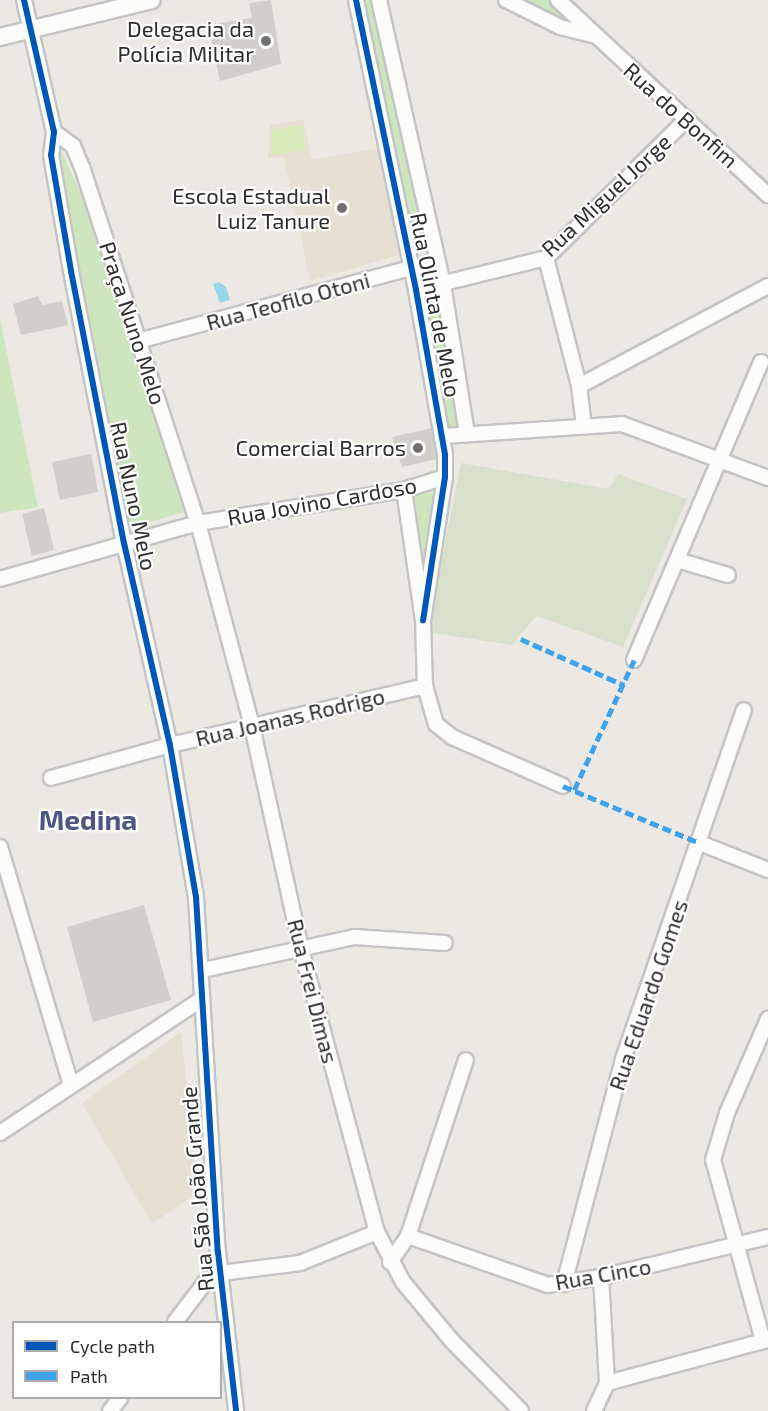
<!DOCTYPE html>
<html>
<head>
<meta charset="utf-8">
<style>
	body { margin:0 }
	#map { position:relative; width:768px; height:1411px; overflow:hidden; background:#ece8e4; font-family:"Exo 2",sans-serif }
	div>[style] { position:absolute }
	.education>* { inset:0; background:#e6e0d3 }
	.green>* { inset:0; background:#cee6be }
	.cemetery>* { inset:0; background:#d8e0cc }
	.pitch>* { inset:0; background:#d9eabb }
	.water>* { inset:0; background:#99d6ec }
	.building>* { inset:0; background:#d1cecb }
	.roads { filter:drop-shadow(2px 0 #c5c4c5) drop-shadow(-2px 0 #c5c4c5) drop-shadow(0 2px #c5c4c5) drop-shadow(0 -2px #c5c4c5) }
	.minor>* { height:14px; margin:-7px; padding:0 7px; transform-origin:7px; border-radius:7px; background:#fcfcfb }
	.tertiary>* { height:16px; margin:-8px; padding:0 8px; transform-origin:8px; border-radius:8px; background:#fcfcfb }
	.quiet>* { height:4.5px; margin-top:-2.25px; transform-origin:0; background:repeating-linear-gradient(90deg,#3ea3eb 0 9px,transparent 0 13.5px) }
	.cycleway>* { height:6px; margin:-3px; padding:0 3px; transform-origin:3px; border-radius:3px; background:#0057b8 }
	.dots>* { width:16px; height:16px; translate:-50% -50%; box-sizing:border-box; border:3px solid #fff; border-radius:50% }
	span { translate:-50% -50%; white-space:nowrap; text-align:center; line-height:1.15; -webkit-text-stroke:4.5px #fff; paint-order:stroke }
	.poi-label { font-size:22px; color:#2e2e2e }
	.right { translate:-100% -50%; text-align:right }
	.street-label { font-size:22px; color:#2e2e2e }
	.district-label { font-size:28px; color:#4d5680; font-weight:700 }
	.legend { position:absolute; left:12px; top:1321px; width:210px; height:78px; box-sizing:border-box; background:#fff; border:2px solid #ababab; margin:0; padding:8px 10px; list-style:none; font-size:18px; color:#2e2e2e }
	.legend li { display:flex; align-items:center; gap:12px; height:30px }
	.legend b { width:30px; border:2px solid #ababab }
</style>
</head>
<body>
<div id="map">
	<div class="education">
		<i style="clip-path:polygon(303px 119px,312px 160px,377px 148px,399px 255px,310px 281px,284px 157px,268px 159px,270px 125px)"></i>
		<i style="clip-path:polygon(181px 1032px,198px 1193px,152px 1224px,82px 1103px)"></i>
	</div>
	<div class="green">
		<i style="clip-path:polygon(359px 0,373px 0,425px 246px,410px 249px)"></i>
		<i style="clip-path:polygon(517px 0,551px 0,572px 24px,525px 6px)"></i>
		<i style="clip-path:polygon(58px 144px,90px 214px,185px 512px,128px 528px,58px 173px)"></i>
		<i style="clip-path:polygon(440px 289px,463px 426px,449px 427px,424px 292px)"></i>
		<i style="clip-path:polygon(0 318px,38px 507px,0 513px)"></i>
		<i style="clip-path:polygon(438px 492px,425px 570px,414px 496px)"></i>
	</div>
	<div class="cemetery">
		<i style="clip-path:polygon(461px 463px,609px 489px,618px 474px,687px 499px,623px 647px,536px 616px,512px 645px,427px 632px)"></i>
	</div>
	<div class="pitch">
		<i style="clip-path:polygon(302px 125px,305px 150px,272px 155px,272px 130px)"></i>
	</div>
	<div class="water">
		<i style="clip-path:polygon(219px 282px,226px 287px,230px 300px,220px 303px,213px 284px)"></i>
	</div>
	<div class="building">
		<i style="clip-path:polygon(271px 0,281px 64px,220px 81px,208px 25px,252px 18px,249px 3px)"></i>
		<i style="clip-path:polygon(38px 296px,42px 305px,62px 301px,68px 325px,21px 335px,13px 304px)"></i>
		<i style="clip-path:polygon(437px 427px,441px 458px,402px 467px,392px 437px)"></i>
		<i style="clip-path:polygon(91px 454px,98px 492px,60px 500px,52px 462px)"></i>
		<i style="clip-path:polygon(44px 508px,54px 550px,32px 556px,22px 514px)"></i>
		<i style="clip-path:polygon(144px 905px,171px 1000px,93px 1022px,67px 927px)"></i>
	</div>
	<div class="roads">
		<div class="minor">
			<i style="left:24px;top:0;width:135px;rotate:77.2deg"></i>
			<i style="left:54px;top:132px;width:23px;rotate:97deg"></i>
			<i style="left:51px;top:155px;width:118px;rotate:80.2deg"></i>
			<i style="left:71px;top:271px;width:277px;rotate:79deg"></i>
			<i style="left:124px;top:543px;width:207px;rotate:77.2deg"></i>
			<i style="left:170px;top:745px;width:154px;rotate:80.3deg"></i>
			<i style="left:196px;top:897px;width:356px;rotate:86.5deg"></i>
			<i style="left:218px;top:1252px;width:160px;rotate:83.5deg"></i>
			<i style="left:356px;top:0;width:296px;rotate:78.3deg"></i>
			<i style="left:416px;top:290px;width:168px;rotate:80deg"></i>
			<i style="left:445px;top:455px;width:22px;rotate:90deg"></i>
			<i style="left:445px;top:477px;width:145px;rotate:98.7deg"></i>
			<i style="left:379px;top:0;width:291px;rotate:77.3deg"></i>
			<i style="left:443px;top:284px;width:152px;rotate:80.9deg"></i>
			<i style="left:506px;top:0;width:60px;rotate:26.6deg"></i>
			<i style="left:560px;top:27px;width:34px;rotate:14deg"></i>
			<i style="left:558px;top:0;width:287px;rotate:42.9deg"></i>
			<i style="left:54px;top:132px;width:24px;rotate:36deg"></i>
			<i style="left:73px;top:146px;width:23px;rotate:67deg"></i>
			<i style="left:82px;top:167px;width:374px;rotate:72deg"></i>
			<i style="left:198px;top:523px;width:210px;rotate:75.1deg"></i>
			<i style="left:252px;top:726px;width:228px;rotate:77.6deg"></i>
			<i style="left:301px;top:949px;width:293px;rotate:75deg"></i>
			<i style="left:377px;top:1232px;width:56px;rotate:62.5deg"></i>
			<i style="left:403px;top:1282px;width:77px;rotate:50.3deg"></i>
			<i style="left:452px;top:1341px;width:98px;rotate:45.4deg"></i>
			<i style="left:546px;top:258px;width:132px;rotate:75.5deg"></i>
			<i style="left:579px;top:386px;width:38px;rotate:83deg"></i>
			<i style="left:416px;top:290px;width:134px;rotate:-13.8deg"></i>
			<i style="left:546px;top:258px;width:198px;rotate:-44.6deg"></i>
			<i style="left:138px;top:341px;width:310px;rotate:-15deg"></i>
			<i style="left:579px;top:386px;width:214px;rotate:-27.9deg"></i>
			<i style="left:443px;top:436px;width:179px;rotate:-3.8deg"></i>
			<i style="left:622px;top:424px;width:156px;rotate:20.3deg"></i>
			<i style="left:404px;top:490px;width:131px;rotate:81.7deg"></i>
			<i style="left:423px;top:620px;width:66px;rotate:88.3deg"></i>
			<i style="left:425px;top:686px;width:40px;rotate:74deg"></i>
			<i style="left:436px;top:724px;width:21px;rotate:39deg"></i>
			<i style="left:452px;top:737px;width:121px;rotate:23.8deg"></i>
			<i style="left:677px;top:560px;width:53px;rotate:16.4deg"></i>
			<i style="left:0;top:579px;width:206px;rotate:-15.8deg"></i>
			<i style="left:198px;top:523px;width:209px;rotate:-9.1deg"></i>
			<i style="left:404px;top:490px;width:43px;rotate:-17.6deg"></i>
			<i style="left:634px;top:660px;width:324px;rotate:-66.9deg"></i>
			<i style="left:51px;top:778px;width:123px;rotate:-15.5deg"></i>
			<i style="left:170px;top:745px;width:262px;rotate:-13deg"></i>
			<i style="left:700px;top:843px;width:73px;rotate:21.7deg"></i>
			<i style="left:0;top:847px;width:248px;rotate:73.4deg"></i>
			<i style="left:203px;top:970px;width:155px;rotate:-12.3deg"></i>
			<i style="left:354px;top:937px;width:91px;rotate:3.8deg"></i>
			<i style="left:0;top:1133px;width:240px;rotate:-33.6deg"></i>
			<i style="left:408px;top:1236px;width:148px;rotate:19.3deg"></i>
			<i style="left:548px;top:1285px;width:54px;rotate:-8.6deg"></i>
			<i style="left:601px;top:1277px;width:172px;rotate:-13.5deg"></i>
			<i style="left:390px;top:1262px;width:32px;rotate:-55deg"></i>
			<i style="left:408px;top:1236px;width:185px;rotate:-71.8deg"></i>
			<i style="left:564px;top:1284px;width:233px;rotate:-75.3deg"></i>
			<i style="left:623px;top:1059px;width:369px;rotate:-70.9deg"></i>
			<i style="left:175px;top:1322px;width:53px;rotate:-52.7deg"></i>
			<i style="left:207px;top:1280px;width:16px;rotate:-27deg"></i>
			<i style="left:221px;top:1273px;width:80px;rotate:-7.2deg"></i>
			<i style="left:300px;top:1263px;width:83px;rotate:-21.9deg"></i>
			<i style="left:763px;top:1341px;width:188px;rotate:-105.4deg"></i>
			<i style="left:713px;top:1160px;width:49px;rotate:-73.4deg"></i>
			<i style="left:727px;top:1113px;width:103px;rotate:-66.4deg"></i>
			<i style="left:607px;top:1383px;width:167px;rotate:-15deg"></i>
			<i style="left:110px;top:1411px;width:16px;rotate:-52deg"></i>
			<i style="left:594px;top:1411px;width:31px;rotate:-65deg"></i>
			<i style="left:607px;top:1383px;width:106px;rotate:-93.2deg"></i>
		</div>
		<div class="tertiary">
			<i style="left:0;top:37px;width:156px;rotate:-13.7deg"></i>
		</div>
	</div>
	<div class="quiet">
		<i style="left:521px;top:639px;width:113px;rotate:24.1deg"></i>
		<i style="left:563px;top:786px;width:148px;rotate:22.6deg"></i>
		<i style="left:574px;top:790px;width:143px;rotate:-65.2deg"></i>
	</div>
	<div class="cycleway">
		<i style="left:24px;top:0;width:135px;rotate:77.2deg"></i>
		<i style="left:54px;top:132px;width:23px;rotate:97deg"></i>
		<i style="left:51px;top:155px;width:118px;rotate:80.2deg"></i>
		<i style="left:71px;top:271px;width:277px;rotate:79deg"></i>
		<i style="left:124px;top:543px;width:207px;rotate:77.2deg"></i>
		<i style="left:170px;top:745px;width:154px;rotate:80.3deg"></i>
		<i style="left:196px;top:897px;width:356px;rotate:86.5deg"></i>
		<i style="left:218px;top:1252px;width:160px;rotate:83.5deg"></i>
		<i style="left:356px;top:0;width:296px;rotate:78.3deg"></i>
		<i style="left:416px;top:290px;width:168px;rotate:80deg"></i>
		<i style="left:445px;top:455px;width:22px;rotate:90deg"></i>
		<i style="left:445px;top:477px;width:145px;rotate:98.7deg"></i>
	</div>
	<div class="dots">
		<i style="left:266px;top:41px;background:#706f6e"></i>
		<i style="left:342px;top:208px;background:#706f6e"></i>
		<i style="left:418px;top:448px;background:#706f6e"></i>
	</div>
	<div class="poi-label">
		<span class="right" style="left:254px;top:41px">Delegacia da<br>Polícia Militar</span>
		<span class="right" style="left:330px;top:208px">Escola Estadual<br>Luiz Tanure</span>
		<span class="right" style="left:406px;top:448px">Comercial Barros</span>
	</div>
	<div class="street-label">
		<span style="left:681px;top:115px;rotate:42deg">Rua do Bonfim</span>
		<span style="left:606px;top:195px;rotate:-43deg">Rua Miguel Jorge</span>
		<span style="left:288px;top:301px;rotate:-15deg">Rua Teofilo Otoni</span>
		<span style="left:436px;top:305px;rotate:79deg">Rua Olinta de Melo</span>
		<span style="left:133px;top:323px;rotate:72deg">Praça Nuno Melo</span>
		<span style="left:134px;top:496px;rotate:78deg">Rua Nuno Melo</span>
		<span style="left:322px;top:501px;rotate:-10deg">Rua Jovino Cardoso</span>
		<span style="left:290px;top:717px;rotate:-13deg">Rua Joanas Rodrigo</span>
		<span style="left:313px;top:991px;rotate:76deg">Rua Frei Dimas</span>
		<span style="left:648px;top:995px;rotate:-71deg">Rua Eduardo Gomes</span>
		<span style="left:197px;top:1189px;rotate:-95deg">Rua São João Grande</span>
		<span style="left:603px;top:1274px;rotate:-10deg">Rua Cinco</span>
	</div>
	<div class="district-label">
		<span style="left:88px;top:819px">Medina</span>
	</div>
	<ul class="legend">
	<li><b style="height:8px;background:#0057b8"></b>Cycle path</li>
	<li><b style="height:8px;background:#3ea3eb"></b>Path</li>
	</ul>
</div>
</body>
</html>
